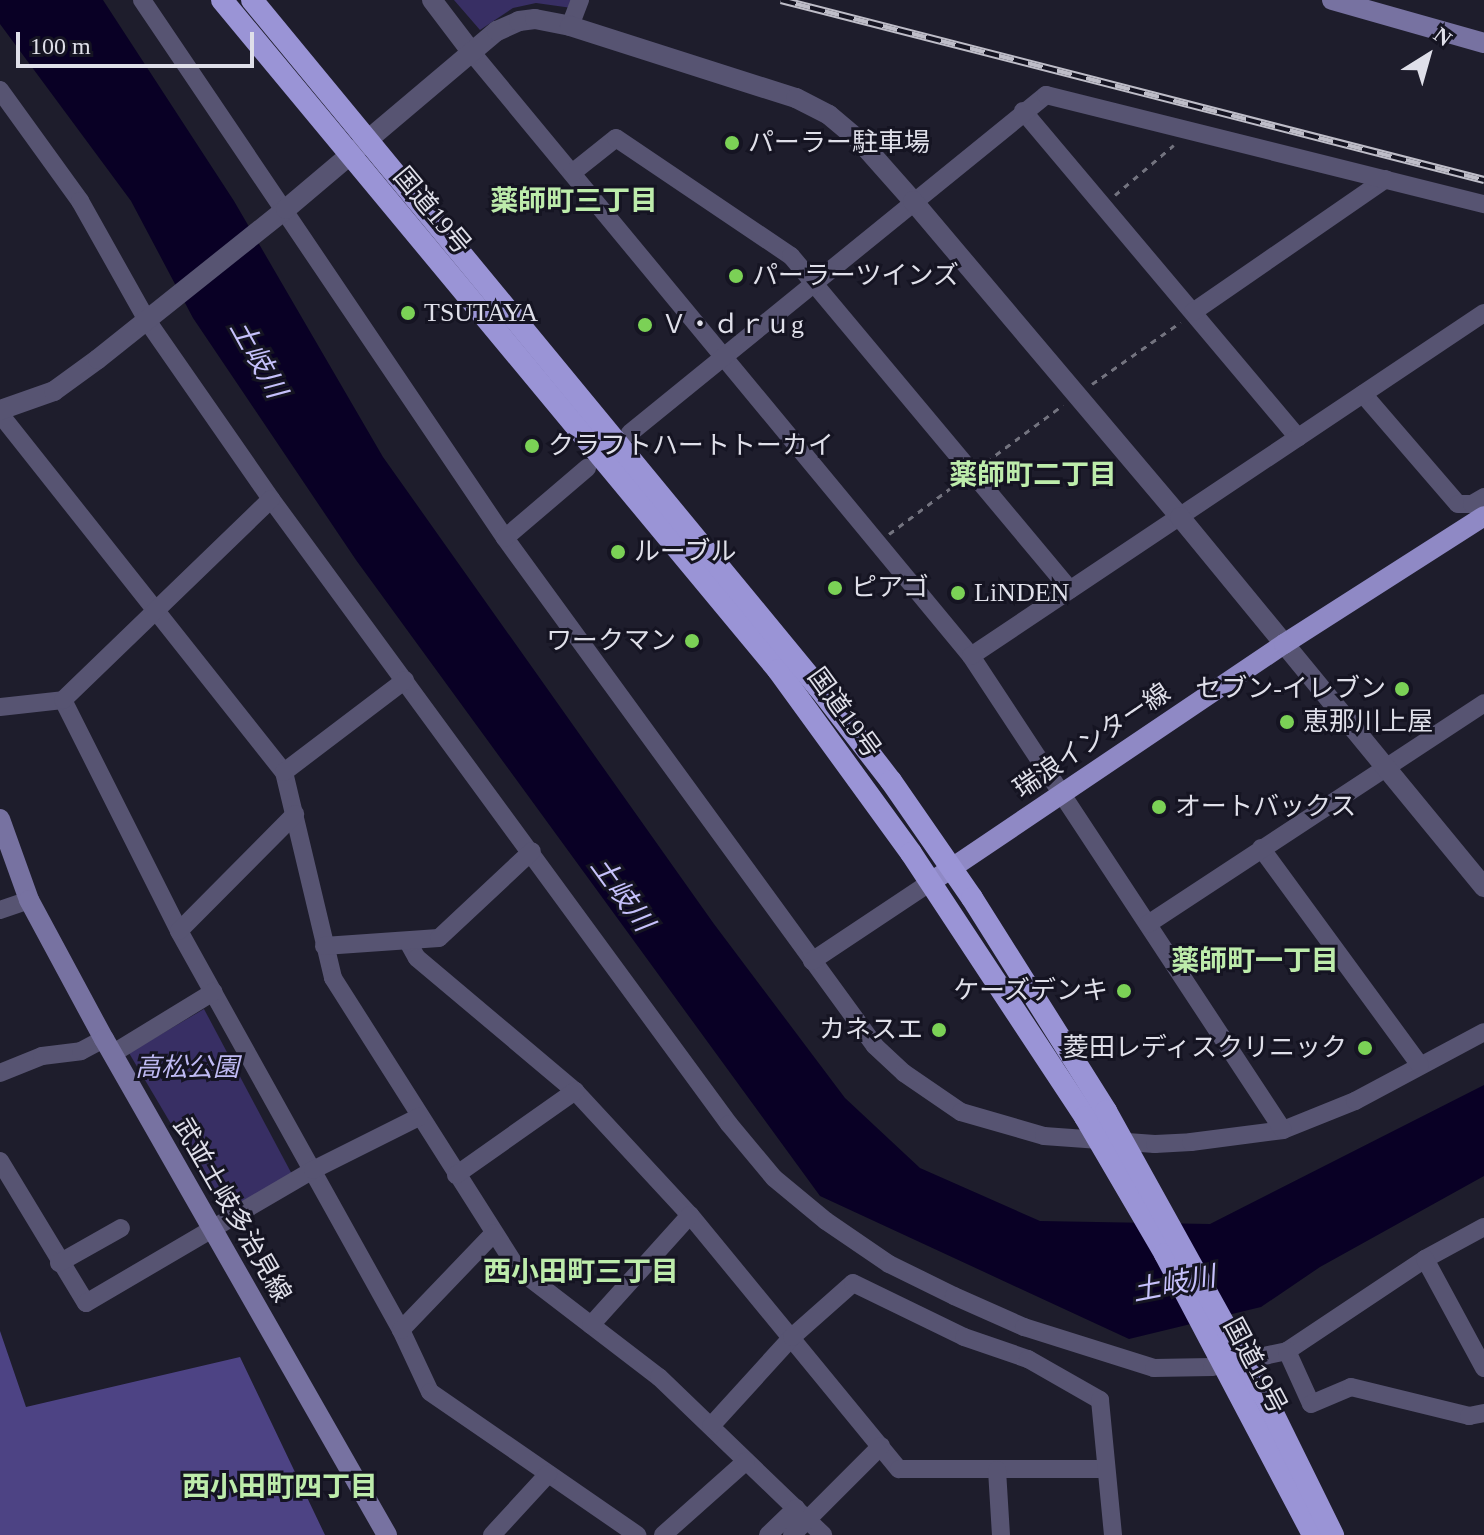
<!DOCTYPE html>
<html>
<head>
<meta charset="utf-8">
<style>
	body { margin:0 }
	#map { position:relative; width:1484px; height:1535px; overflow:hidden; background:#1e1d2c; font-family:"Times New Roman","Noto Sans JP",serif }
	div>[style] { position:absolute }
	.green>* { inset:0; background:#382f64 }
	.forest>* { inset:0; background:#4d4384 }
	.water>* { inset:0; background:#090025 }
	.path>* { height:3px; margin-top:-1.5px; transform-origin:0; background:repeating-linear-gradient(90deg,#73737f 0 6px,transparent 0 12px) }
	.minor>* { height:18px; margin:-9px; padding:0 9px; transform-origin:9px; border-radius:9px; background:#575472 }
	.tertiary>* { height:20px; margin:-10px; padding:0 10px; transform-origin:10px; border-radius:10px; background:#575472 }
	.secondary>* { height:20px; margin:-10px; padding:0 10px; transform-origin:10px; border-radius:10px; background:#7772a1 }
	.primary>* { height:20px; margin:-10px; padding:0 10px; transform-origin:10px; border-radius:10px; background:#8f89c5 }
	.trunk>* { height:22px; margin:-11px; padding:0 11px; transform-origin:11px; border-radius:11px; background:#9a94d6 }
	.rail>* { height:8px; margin-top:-4px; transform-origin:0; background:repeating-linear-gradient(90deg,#151422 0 15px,#bebdc8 0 30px); box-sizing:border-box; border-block:2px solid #bebdc8 }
	.dots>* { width:22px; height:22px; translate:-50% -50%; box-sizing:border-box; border:4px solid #151422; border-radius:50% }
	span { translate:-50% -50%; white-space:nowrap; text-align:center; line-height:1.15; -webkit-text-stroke:6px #151422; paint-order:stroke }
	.poi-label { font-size:26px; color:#dfdfe9 }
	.left { translate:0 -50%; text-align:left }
	.right { translate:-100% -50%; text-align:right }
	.street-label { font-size:26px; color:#dfdfe9 }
	.park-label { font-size:26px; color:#bfbaf3; font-style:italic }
	.neighbourhood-label { font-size:28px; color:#bdecab; font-weight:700 }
	.water-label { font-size:28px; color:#c6c1fb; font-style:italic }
	.north { position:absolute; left:1388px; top:16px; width:80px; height:80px; -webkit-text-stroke:6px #151422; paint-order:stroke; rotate:37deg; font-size:22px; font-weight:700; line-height:32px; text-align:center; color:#dfdfe9 }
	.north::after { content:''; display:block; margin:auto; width:28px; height:36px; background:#dfdfe9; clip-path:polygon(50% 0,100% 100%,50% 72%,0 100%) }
	.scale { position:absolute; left:16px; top:32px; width:238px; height:36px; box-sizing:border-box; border:4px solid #dfdfe9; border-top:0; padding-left:10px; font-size:24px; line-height:28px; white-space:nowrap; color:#dfdfe9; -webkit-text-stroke:6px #151422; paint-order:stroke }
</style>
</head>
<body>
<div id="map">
	<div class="green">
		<i style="clip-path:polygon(454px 0,575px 0,572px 8px,536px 3px,513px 8px,480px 30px)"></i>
		<i style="clip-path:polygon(204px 1009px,295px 1180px,225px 1215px,129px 1053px)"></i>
	</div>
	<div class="forest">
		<i style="clip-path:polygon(0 1331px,26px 1407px,240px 1357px,325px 1535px,0 1535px)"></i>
	</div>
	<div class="water">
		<i style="clip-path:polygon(0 0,103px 0,234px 201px,383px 457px,714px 924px,845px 1098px,920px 1168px,1040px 1221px,1210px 1224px,1484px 1085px,1484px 1176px,1320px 1267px,1261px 1307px,1129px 1339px,820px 1196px,356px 560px,193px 318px,131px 201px,0 24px)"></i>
	</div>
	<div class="path">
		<i style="left:1115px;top:195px;width:77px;rotate:-40.3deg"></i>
		<i style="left:1092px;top:384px;width:108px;rotate:-34.9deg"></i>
		<i style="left:986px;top:462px;width:96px;rotate:-36.5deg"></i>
		<i style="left:889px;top:534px;width:89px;rotate:-36.7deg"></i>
	</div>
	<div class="minor">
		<i style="left:142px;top:0;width:649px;rotate:55.99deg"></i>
		<i style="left:505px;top:538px;width:628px;rotate:53.93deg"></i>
		<i style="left:875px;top:1046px;width:40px;rotate:43deg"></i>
		<i style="left:904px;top:1073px;width:69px;rotate:34.4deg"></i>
		<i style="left:961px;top:1112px;width:86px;rotate:16.1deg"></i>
		<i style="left:1044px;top:1136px;width:111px;rotate:4.1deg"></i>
		<i style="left:1155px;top:1144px;width:36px;rotate:-3deg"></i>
		<i style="left:1191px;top:1142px;width:93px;rotate:-7.4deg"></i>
		<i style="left:1283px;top:1130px;width:78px;rotate:-21.9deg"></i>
		<i style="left:1355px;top:1101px;width:146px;rotate:-28.1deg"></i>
		<i style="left:570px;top:26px;width:28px;rotate:-69deg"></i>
		<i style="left:473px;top:54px;width:781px;rotate:50.4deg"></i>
		<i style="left:971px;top:656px;width:567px;rotate:56.65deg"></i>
		<i style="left:0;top:90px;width:137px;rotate:54.2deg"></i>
		<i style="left:80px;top:201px;width:139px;rotate:60.7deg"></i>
		<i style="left:148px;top:322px;width:216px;rotate:55.2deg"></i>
		<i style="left:271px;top:499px;width:775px;rotate:53.77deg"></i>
		<i style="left:729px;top:1124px;width:70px;rotate:50.2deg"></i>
		<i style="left:774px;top:1178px;width:67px;rotate:39.6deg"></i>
		<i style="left:826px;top:1221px;width:76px;rotate:34.3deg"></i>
		<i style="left:889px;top:1264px;width:72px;rotate:26.2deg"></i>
		<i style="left:954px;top:1296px;width:77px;rotate:23.9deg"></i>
		<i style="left:1024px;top:1327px;width:136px;rotate:17.5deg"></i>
		<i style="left:1154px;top:1368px;width:58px;rotate:-1deg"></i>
		<i style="left:1212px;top:1367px;width:77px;rotate:-12deg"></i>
		<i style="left:1287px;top:1351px;width:166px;rotate:-33.7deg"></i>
		<i style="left:1425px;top:1259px;width:67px;rotate:-28.5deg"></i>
		<i style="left:1023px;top:111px;width:427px;rotate:49.9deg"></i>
		<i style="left:572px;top:173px;width:56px;rotate:-38.5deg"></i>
		<i style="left:616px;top:138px;width:211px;rotate:34deg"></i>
		<i style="left:791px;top:256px;width:435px;rotate:50.1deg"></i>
		<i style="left:1193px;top:312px;width:234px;rotate:-34.6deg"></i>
		<i style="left:1363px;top:394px;width:145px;rotate:49.2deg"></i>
		<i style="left:1458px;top:504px;width:14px"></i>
		<i style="left:1472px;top:504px;width:14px;rotate:-30deg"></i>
		<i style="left:0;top:414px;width:457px;rotate:51.6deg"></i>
		<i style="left:284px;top:772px;width:212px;rotate:76.6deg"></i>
		<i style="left:333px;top:978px;width:345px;rotate:57.6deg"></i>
		<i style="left:518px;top:1269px;width:178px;rotate:37.5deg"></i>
		<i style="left:659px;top:1377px;width:228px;rotate:43.9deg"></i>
		<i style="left:630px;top:433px;width:536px;rotate:-39.09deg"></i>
		<i style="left:1046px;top:95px;width:451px;rotate:14deg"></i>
		<i style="left:505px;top:538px;width:108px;rotate:-40.5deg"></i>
		<i style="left:971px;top:656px;width:617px;rotate:-33.77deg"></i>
		<i style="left:63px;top:700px;width:258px;rotate:63.3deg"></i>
		<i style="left:179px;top:931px;width:457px;rotate:60.9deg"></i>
		<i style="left:401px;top:1330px;width:68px;rotate:64.9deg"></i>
		<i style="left:430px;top:1392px;width:252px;rotate:34.6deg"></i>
		<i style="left:0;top:707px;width:63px;rotate:-6.3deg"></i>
		<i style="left:63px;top:700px;width:289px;rotate:-44deg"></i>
		<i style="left:284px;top:772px;width:152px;rotate:-37.2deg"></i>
		<i style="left:1261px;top:848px;width:269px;rotate:53.8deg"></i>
		<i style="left:0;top:910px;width:31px;rotate:-19deg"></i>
		<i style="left:1148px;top:924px;width:402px;rotate:-33.3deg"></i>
		<i style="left:179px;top:931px;width:165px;rotate:-45.2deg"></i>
		<i style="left:408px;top:942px;width:18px;rotate:61deg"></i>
		<i style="left:417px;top:958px;width:207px;rotate:40.1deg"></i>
		<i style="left:575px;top:1091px;width:169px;rotate:47.2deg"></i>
		<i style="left:690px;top:1215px;width:329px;rotate:50.6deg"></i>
		<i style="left:899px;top:1469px;width:207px"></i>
		<i style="left:324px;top:946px;width:115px;rotate:-4deg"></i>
		<i style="left:439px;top:938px;width:127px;rotate:-43.1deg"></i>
		<i style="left:812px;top:961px;width:143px;rotate:-33.6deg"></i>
		<i style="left:112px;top:1054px;width:119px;rotate:-31.5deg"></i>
		<i style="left:0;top:1073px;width:45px;rotate:-22deg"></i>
		<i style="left:42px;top:1056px;width:39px;rotate:-7deg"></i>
		<i style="left:81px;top:1051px;width:26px;rotate:-28deg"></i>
		<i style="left:0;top:1161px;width:166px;rotate:58.8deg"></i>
		<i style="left:86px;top:1303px;width:263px;rotate:-30.4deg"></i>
		<i style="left:313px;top:1170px;width:119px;rotate:-26.6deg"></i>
		<i style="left:456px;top:1175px;width:146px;rotate:-35.2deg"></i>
		<i style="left:1425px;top:1259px;width:124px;rotate:61.6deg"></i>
		<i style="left:59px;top:1263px;width:71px;rotate:-29.4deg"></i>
		<i style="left:591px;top:1325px;width:148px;rotate:-48deg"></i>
		<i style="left:401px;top:1330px;width:134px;rotate:-46.2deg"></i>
		<i style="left:1287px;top:1351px;width:58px;rotate:65.6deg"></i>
		<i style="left:1311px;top:1404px;width:43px;rotate:-23deg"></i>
		<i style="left:1351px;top:1387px;width:122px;rotate:13.8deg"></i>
		<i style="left:1469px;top:1416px;width:15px;rotate:-11deg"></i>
		<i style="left:711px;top:1426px;width:120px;rotate:-47.7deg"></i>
		<i style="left:792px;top:1337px;width:81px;rotate:-41.5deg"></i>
		<i style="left:853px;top:1283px;width:123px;rotate:25.9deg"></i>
		<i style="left:964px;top:1337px;width:68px;rotate:19deg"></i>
		<i style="left:1028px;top:1359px;width:83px;rotate:29.7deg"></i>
		<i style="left:1100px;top:1400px;width:136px;rotate:84.5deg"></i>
		<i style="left:997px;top:1470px;width:65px;rotate:86.5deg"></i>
		<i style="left:492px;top:1535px;width:83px;rotate:-47.4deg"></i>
		<i style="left:663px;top:1535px;width:111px;rotate:-41.7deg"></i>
		<i style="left:768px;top:1535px;width:39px;rotate:-44deg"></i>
		<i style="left:792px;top:1535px;width:126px;rotate:-45deg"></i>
	</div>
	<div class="tertiary">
		<i style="left:432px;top:0;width:68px;rotate:52.8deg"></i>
		<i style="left:0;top:410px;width:57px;rotate:-19.4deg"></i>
		<i style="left:54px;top:391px;width:54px;rotate:-36deg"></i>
		<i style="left:98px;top:359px;width:241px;rotate:-38.6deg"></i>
		<i style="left:286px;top:209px;width:276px;rotate:-40.2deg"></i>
		<i style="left:497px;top:31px;width:24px;rotate:-24deg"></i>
		<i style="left:519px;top:21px;width:16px;rotate:-7deg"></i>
		<i style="left:535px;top:19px;width:36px;rotate:11deg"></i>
		<i style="left:570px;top:26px;width:237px;rotate:17.7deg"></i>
		<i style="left:796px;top:98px;width:37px;rotate:27deg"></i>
		<i style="left:829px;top:115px;width:39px;rotate:40deg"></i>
		<i style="left:859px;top:140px;width:81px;rotate:48.5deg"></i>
		<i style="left:913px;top:201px;width:414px;rotate:49.8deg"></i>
		<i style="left:1180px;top:517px;width:479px;rotate:50.6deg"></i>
	</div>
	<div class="secondary">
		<i style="left:1332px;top:0;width:158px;rotate:15.8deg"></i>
		<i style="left:0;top:819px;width:86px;rotate:70.3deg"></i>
		<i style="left:29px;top:900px;width:158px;rotate:61.7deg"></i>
		<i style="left:104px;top:1039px;width:571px;rotate:60.29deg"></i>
	</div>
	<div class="primary">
		<i style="left:931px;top:882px;width:426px;rotate:-34deg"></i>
		<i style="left:1284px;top:644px;width:237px;rotate:-32.6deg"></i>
	</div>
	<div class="trunk">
		<i style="left:222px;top:0;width:871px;rotate:50.31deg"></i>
		<i style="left:778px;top:670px;width:226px;rotate:54deg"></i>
		<i style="left:911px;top:853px;width:316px;rotate:56.6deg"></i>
		<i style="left:1085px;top:1117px;width:159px;rotate:59.7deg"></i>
		<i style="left:1165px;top:1254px;width:318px;rotate:62.2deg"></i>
		<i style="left:252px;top:0;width:892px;rotate:50.51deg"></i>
		<i style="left:819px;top:688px;width:118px;rotate:52.3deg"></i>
		<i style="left:891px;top:781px;width:142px;rotate:55.3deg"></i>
		<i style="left:972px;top:898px;width:252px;rotate:57.8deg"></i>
		<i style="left:1106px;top:1111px;width:338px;rotate:61deg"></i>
		<i style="left:1270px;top:1407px;width:143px;rotate:63.8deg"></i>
	</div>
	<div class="rail">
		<i style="left:781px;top:0;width:726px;rotate:14.36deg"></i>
	</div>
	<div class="dots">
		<i style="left:732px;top:143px;background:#7bd156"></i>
		<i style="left:736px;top:276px;background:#7bd156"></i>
		<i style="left:408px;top:313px;background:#7bd156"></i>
		<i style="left:645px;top:325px;background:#7bd156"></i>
		<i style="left:532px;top:446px;background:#7bd156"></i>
		<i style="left:618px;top:552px;background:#7bd156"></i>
		<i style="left:835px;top:588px;background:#7bd156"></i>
		<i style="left:958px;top:593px;background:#7bd156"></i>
		<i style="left:692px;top:641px;background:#7bd156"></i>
		<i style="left:1402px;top:689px;background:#7bd156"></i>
		<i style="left:1287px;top:722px;background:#7bd156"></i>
		<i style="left:1159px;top:807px;background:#7bd156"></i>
		<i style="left:1124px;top:991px;background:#7bd156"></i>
		<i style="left:939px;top:1030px;background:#7bd156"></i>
		<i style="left:1365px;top:1048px;background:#7bd156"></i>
	</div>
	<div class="poi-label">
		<span class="left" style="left:748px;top:143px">パーラー駐車場</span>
		<span class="left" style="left:752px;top:276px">パーラーツインズ</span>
		<span class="left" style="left:424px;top:313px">TSUTAYA</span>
		<span class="left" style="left:661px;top:325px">Ｖ・ｄｒｕg</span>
		<span class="left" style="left:548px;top:446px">クラフトハートトーカイ</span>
		<span class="left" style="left:634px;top:552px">ルーブル</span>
		<span class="left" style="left:851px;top:588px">ピアゴ</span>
		<span class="left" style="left:974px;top:593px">LiNDEN</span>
		<span class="right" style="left:676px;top:641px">ワークマン</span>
		<span class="right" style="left:1386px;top:689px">セブン-イレブン</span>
		<span class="left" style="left:1303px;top:722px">恵那川上屋</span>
		<span class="left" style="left:1175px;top:807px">オートバックス</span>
		<span class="right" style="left:1108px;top:991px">ケーズデンキ</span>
		<span class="right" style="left:923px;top:1030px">カネスエ</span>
		<span class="right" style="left:1347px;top:1048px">菱田レディスクリニック</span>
	</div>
	<div class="street-label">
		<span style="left:432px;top:211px;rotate:50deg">国道19号</span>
		<span style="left:844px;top:713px;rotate:54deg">国道19号</span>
		<span style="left:1092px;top:741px;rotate:-34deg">瑞浪インター線</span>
		<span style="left:232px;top:1210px;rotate:60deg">武並土岐多治見線</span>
		<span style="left:1255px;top:1366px;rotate:62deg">国道19号</span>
	</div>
	<div class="park-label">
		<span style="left:187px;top:1068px">高松公園</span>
	</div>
	<div class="neighbourhood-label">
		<span style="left:574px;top:201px">薬師町三丁目</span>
		<span style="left:1033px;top:475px">薬師町二丁目</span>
		<span style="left:1255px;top:961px">薬師町一丁目</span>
		<span style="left:581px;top:1272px">西小田町三丁目</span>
		<span style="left:280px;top:1487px">西小田町四丁目</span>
	</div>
	<div class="water-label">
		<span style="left:258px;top:359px;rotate:61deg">土岐川</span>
		<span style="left:622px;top:894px;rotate:54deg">土岐川</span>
		<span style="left:1174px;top:1284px;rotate:-11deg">土岐川</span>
	</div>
	<div class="north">N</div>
	<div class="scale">100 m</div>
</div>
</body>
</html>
